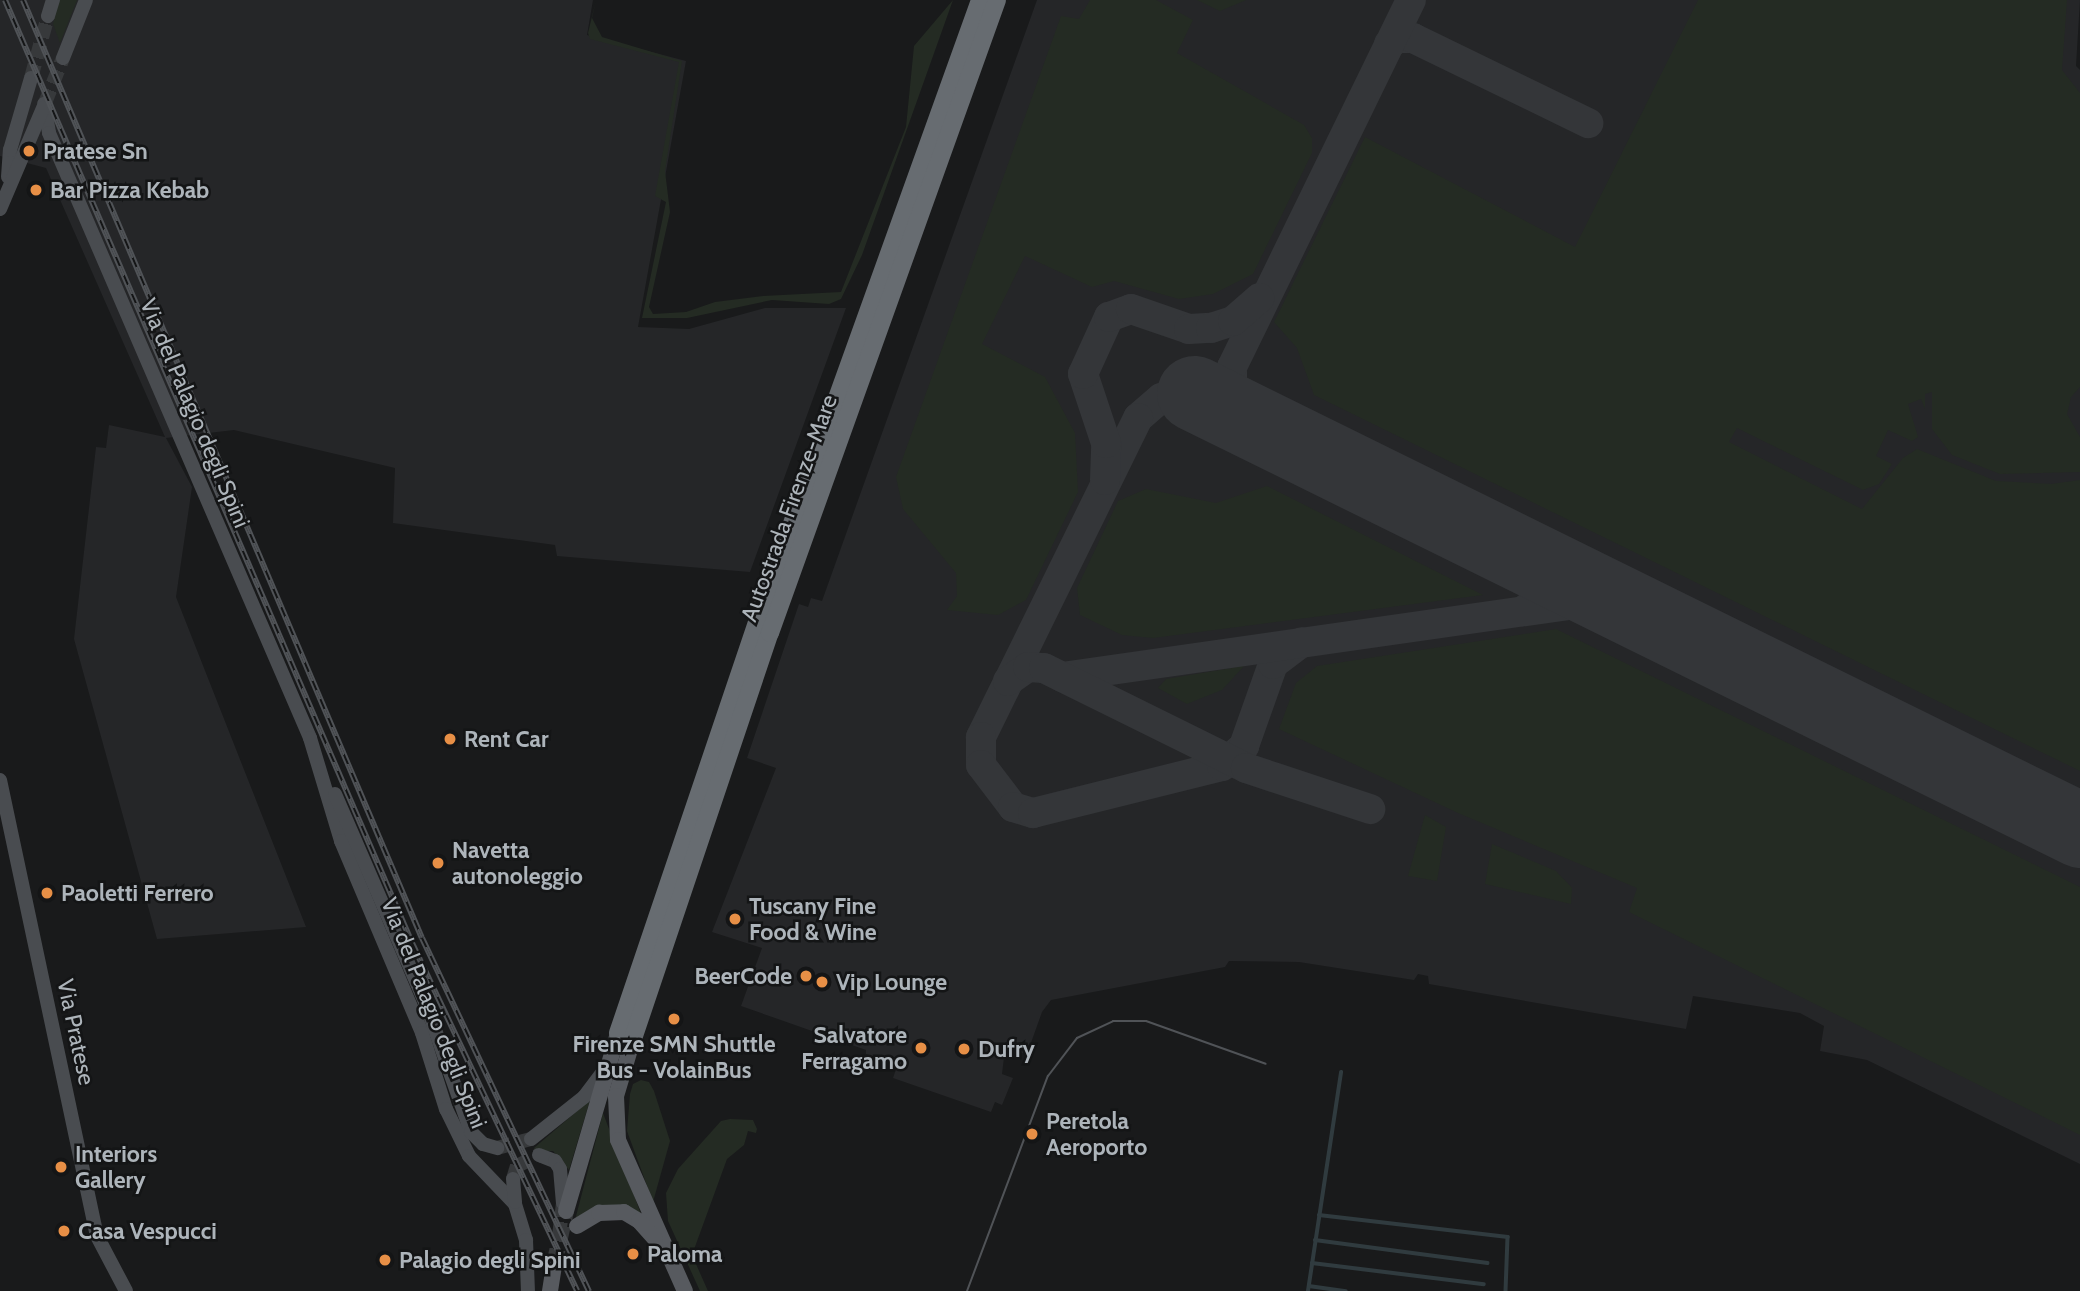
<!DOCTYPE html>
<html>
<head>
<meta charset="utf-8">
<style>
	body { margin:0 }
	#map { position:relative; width:2080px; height:1291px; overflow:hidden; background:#191a1b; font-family:Cabin,sans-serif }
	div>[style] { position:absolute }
	.built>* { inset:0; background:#252628 }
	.green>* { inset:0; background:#242b23 }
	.stream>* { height:3.5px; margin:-1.75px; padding:0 1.75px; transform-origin:1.75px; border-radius:1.75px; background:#303b3f }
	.taxiway>* { height:30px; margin:-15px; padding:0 15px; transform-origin:15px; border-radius:15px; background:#343639 }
	.runway>* { height:75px; margin:-37.5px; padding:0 37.5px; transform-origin:37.5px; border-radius:37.5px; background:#343639 }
	.secondary-tunnel>* { height:14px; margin-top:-7px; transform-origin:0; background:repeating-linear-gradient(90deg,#37393b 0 14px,transparent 0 21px) }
	.primary-tunnel>* { height:16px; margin-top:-8px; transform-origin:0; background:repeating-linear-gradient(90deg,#37393b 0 16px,transparent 0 24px) }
	.secondary>* { height:14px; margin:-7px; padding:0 7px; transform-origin:7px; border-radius:7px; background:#494c50 }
	.primary>* { height:16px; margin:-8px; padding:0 8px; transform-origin:8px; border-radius:8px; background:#575a5f }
	.motorway>* { height:18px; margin:-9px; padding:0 9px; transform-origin:9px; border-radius:9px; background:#676c71 }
	.tram>* { height:2px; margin:-1px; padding:0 1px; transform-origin:1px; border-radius:1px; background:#505357 }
	.rail>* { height:6px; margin-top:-3px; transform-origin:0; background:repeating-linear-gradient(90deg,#141516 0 10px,#505357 0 20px); box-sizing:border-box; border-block:2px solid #505357 }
	.dots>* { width:19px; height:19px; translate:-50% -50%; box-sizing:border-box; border:4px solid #141516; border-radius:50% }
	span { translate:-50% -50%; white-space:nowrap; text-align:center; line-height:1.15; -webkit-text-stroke:5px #141516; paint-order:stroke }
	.poi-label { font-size:23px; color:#adb4ba; font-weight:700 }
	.left { translate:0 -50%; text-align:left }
	.right { translate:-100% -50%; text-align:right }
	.street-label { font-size:23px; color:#adb4ba }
</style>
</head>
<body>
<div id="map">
	<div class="built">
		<i style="clip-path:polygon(0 0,593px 0,587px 35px,686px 61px,638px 327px,689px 329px,765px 308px,846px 308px,750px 572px,557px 556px,555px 545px,393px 523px,395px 468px,234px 430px,166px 438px,192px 487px,176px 597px,306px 927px,157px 939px,74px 639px,96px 447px,106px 448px,109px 425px,165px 437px,46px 168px,0 156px)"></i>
		<i style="clip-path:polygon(1037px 0,2080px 0,2076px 66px,2080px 70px,2080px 1164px,1867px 1060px,1820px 1051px,1824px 1026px,1800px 1013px,1693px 996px,1686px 1029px,1429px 984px,1428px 976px,1418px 974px,1414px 980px,1299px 962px,1229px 961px,1225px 967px,1051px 1000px,1042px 1012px,1027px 1054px,1005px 1049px,1002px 1074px,1013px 1078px,1002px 1105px,995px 1102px,991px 1112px,893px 1078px,897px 1066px,866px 1054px,866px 1050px,741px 1006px,762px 948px,712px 932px,776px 768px,747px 758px,799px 604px,808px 607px,811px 598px,822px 601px)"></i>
	</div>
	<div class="green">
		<i style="clip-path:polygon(59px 0,77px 0,60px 43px,53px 24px)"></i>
		<i style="clip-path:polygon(596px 0,592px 18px,602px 37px,682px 61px,665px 171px,670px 212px,649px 307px,653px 314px,686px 312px,715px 302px,763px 296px,841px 292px,906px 127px,914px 46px,953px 0,862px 255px,841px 299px,829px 304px,772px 300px,687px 318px,642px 318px,666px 202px,655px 196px,679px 62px,590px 39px,588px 33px)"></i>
		<i style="clip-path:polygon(1090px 0,1156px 0,1193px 20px,1177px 53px,1304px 125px,1312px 138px,1312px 153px,1253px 274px,1213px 294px,1179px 299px,1114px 281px,1092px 287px,1025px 256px,982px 344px,1045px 377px,1075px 433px,1078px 492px,1026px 600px,998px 615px,947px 610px,957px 596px,956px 573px,903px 509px,896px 477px,1061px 16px,1079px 19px)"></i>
		<i style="clip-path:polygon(1197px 0,1246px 0,1220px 11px)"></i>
		<i style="clip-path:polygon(1698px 0,2067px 0,2062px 70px,2080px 93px,2080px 387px,2071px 397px,2067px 414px,2080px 437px,2080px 472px,2000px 474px,1952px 455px,1932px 429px,1932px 392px,1925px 394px,1925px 409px,1921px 399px,1908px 404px,1918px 437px,1912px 441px,1888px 430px,1876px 456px,1892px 464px,1879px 484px,1863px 490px,1737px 428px,1729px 442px,1862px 509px,1903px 458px,1917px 449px,1996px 481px,2051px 484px,2080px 480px,2080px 771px,1314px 395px,1297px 348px,1274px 322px,1365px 137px,1575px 247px)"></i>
		<i style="clip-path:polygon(1267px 486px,1483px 595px,1153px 638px,1122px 635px,1080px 615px,1077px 588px,1118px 501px,1146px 489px,1216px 503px)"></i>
		<i style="clip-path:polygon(1556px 629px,2080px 887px,2080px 1135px,1629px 912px,1637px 888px,1458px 813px,1279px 729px,1296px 683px,1317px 666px)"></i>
		<i style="clip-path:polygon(1244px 666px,1222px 690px,1187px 704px,1158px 688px,1166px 679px)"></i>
		<i style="clip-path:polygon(1425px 815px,1446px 827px,1437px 881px,1408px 876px)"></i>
		<i style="clip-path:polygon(1492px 844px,1556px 871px,1572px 888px,1571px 904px,1485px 884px)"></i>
		<i style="clip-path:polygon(641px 1080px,649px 1082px,654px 1091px,670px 1141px,653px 1202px,627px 1131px,630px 1094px,633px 1084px)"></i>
		<i style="clip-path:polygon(590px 1100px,569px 1170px,553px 1151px,535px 1151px,534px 1148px)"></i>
		<i style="clip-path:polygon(603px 1113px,641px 1214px,597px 1207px,575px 1220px)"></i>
		<i style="clip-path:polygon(730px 1119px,753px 1120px,757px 1129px,756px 1133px,748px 1131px,744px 1145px,727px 1159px,692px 1255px,708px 1291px,700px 1291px,668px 1221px,666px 1193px,678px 1169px,721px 1121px)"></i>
	</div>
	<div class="stream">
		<i style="left:1319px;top:1215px;width:190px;rotate:6.6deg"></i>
		<i style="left:1508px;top:1237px;width:54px;rotate:92.1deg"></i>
		<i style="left:1315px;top:1240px;width:174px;rotate:7.6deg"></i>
		<i style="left:1312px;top:1263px;width:173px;rotate:7deg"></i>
		<i style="left:1309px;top:1286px;width:37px;rotate:8deg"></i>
		<i style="left:1308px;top:1291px;width:221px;rotate:-81.4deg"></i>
	</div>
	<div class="taxiway">
		<i style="left:1389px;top:44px;width:11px;rotate:-34deg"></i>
		<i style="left:1398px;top:38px;width:15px"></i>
		<i style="left:1413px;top:38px;width:195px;rotate:25.9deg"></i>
		<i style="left:1205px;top:398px;width:23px;rotate:-170deg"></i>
		<i style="left:1182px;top:394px;width:21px;rotate:169deg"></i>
		<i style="left:1161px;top:398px;width:30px;rotate:139deg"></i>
		<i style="left:1138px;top:418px;width:356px;rotate:116.2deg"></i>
		<i style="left:981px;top:737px;width:28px;rotate:90deg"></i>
		<i style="left:981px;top:765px;width:53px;rotate:52.7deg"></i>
		<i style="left:1013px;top:807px;width:21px;rotate:17deg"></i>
		<i style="left:1033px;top:813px;width:195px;rotate:-14deg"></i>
		<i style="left:1222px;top:766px;width:30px;rotate:-42deg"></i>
		<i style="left:1244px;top:746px;width:87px;rotate:-70.5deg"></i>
		<i style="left:1273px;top:664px;width:36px;rotate:-37deg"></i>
		<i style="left:1288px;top:439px;width:57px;rotate:-145.8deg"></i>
		<i style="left:1241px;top:407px;width:22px;rotate:-114deg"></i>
		<i style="left:1232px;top:387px;width:20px;rotate:-90deg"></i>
		<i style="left:1232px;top:367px;width:408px;rotate:-64deg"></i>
		<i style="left:1105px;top:480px;width:37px;rotate:-88deg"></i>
		<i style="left:1106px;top:443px;width:73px;rotate:-108.4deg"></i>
		<i style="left:1083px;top:374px;width:63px;rotate:-65.5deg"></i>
		<i style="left:1109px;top:317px;width:23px;rotate:-20deg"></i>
		<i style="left:1131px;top:309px;width:61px;rotate:19deg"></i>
		<i style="left:1189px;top:329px;width:22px;rotate:-3deg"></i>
		<i style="left:1211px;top:328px;width:23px;rotate:-18deg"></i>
		<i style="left:1233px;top:321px;width:35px;rotate:-41deg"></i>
		<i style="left:1518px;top:554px;width:26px;rotate:40deg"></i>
		<i style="left:1538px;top:571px;width:15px;rotate:70deg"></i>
		<i style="left:1543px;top:585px;width:16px;rotate:108deg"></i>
		<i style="left:1538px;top:600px;width:19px;rotate:144deg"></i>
		<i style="left:1062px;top:677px;width:532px;rotate:-8.1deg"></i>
		<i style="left:1589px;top:602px;width:56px;rotate:13.5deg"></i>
		<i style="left:1008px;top:681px;width:24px;rotate:-35deg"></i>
		<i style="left:1028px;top:667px;width:16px;rotate:4deg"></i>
		<i style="left:1044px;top:668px;width:225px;rotate:26.3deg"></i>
		<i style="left:1246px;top:768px;width:131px;rotate:18.3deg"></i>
	</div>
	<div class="runway">
		<i style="left:1194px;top:393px;width:988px;rotate:26.25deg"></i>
	</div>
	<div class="secondary-tunnel">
		<i style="left:31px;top:78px;width:64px;rotate:-74.7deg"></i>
		<i style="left:45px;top:103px;width:48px;rotate:-68.2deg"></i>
		<i style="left:497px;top:1148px;width:35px;rotate:-15deg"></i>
		<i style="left:513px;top:1179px;width:14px;rotate:-73deg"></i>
		<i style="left:517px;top:1166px;width:25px;rotate:-27deg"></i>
		<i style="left:559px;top:1236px;width:33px;rotate:-83deg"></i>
	</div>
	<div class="primary-tunnel">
		<i style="left:554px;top:1265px;width:55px;rotate:-77.5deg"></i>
	</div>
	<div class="secondary">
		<i style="left:48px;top:16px;width:17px;rotate:-73deg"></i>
		<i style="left:63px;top:58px;width:62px;rotate:-68.4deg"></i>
		<i style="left:44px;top:104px;width:29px;rotate:80deg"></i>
		<i style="left:49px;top:133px;width:659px;rotate:66.66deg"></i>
		<i style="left:310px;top:738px;width:108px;rotate:73.2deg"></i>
		<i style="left:341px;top:841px;width:208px;rotate:67.1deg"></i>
		<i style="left:422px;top:1033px;width:80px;rotate:72.5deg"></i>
		<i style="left:446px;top:1109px;width:52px;rotate:63.9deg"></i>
		<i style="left:469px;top:1156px;width:66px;rotate:46.2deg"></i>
		<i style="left:515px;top:1204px;width:38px;rotate:73deg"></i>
		<i style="left:526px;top:1240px;width:51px;rotate:87.8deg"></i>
		<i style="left:8px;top:177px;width:27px;rotate:-86deg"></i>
		<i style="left:10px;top:150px;width:75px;rotate:-73.7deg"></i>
		<i style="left:0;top:209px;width:110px;rotate:-66.9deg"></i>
		<i style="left:0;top:780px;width:466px;rotate:78deg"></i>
		<i style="left:97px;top:1236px;width:62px;rotate:62.2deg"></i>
		<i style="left:335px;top:794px;width:232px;rotate:66.6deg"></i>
		<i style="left:427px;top:1007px;width:133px;rotate:70.6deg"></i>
		<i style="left:471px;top:1132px;width:17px;rotate:45deg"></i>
		<i style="left:483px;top:1144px;width:15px;rotate:16deg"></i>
		<i style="left:531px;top:1139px;width:68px;rotate:-38.4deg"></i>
		<i style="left:584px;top:1097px;width:36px;rotate:-53deg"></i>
		<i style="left:539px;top:1155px;width:17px;rotate:21deg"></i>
		<i style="left:555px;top:1161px;width:9px;rotate:58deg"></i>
		<i style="left:560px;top:1169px;width:34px;rotate:85deg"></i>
		<i style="left:513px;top:1179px;width:23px;rotate:85deg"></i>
	</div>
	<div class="primary">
		<i style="left:634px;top:1036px;width:63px;rotate:106.7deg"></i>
		<i style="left:616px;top:1096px;width:44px;rotate:87.4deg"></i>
		<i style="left:618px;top:1140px;width:165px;rotate:66.1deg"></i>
		<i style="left:566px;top:1211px;width:185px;rotate:-73.7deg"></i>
		<i style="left:577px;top:1226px;width:26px;rotate:-31deg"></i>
		<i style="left:599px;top:1213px;width:25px;rotate:-2deg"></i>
		<i style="left:624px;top:1212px;width:17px;rotate:31deg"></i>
		<i style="left:639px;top:1221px;width:24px;rotate:48deg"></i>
		<i style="left:550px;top:1291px;width:26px;rotate:-81deg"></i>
	</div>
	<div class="motorway">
		<i style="left:618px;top:1033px;width:450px;rotate:-71.3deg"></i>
		<i style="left:762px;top:607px;width:645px;rotate:-70.24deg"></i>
		<i style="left:634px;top:1036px;width:425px;rotate:-71.4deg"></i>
		<i style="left:770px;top:633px;width:672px;rotate:-70.27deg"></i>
	</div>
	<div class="tram">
		<i style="left:967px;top:1291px;width:230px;rotate:-69.4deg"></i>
		<i style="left:1048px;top:1076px;width:48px;rotate:-52.7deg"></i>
		<i style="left:1077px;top:1038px;width:40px;rotate:-25deg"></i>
		<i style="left:1113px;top:1021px;width:33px"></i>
		<i style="left:1146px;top:1021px;width:127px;rotate:19.7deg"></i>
	</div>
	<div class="rail">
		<i style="left:5px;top:0;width:1027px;rotate:66.65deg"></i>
		<i style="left:412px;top:943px;width:385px;rotate:64.6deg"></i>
		<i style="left:23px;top:0;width:1019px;rotate:66.96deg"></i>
		<i style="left:422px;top:938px;width:391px;rotate:64.7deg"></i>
	</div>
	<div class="dots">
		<i style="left:29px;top:151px;background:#e78f46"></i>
		<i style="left:36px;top:190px;background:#e78f46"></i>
		<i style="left:450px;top:739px;background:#e78f46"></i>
		<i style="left:438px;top:863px;background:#e78f46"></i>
		<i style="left:47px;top:893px;background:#e78f46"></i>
		<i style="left:735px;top:919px;background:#e78f46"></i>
		<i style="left:806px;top:976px;background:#e78f46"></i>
		<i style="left:822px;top:982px;background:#e78f46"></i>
		<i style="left:674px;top:1019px;background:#e78f46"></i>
		<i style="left:921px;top:1048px;background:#e78f46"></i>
		<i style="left:964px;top:1049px;background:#e78f46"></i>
		<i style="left:1032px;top:1134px;background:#e78f46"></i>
		<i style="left:61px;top:1167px;background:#e78f46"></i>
		<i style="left:64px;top:1231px;background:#e78f46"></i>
		<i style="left:633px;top:1254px;background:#e78f46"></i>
		<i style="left:385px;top:1260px;background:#e78f46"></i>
	</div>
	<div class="poi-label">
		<span class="left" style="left:43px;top:151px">Pratese Sn</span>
		<span class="left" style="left:50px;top:190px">Bar Pizza Kebab</span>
		<span class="left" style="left:464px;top:739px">Rent Car</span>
		<span class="left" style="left:452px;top:863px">Navetta<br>autonoleggio</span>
		<span class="left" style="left:61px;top:893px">Paoletti Ferrero</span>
		<span class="left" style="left:749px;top:919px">Tuscany Fine<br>Food &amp; Wine</span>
		<span class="right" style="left:792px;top:976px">BeerCode</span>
		<span class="left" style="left:836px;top:982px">Vip Lounge</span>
		<span class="right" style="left:907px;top:1048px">Salvatore<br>Ferragamo</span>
		<span style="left:674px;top:1057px">Firenze SMN Shuttle<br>Bus - VolainBus</span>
		<span class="left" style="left:978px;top:1049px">Dufry</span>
		<span class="left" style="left:1046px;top:1134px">Peretola<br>Aeroporto</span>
		<span class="left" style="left:75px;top:1167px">Interiors<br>Gallery</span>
		<span class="left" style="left:78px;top:1231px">Casa Vespucci</span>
		<span class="left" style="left:647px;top:1254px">Paloma</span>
		<span class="left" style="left:399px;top:1260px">Palagio degli Spini</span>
	</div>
	<div class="street-label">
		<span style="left:195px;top:413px;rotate:67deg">Via del Palagio degli Spini</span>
		<span style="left:789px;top:508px;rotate:-70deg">Autostrada Firenze-Mare</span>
		<span style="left:434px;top:1013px;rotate:68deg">Via del Palagio degli Spini</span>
		<span style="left:76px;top:1032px;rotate:78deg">Via Pratese</span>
	</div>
</div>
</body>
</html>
